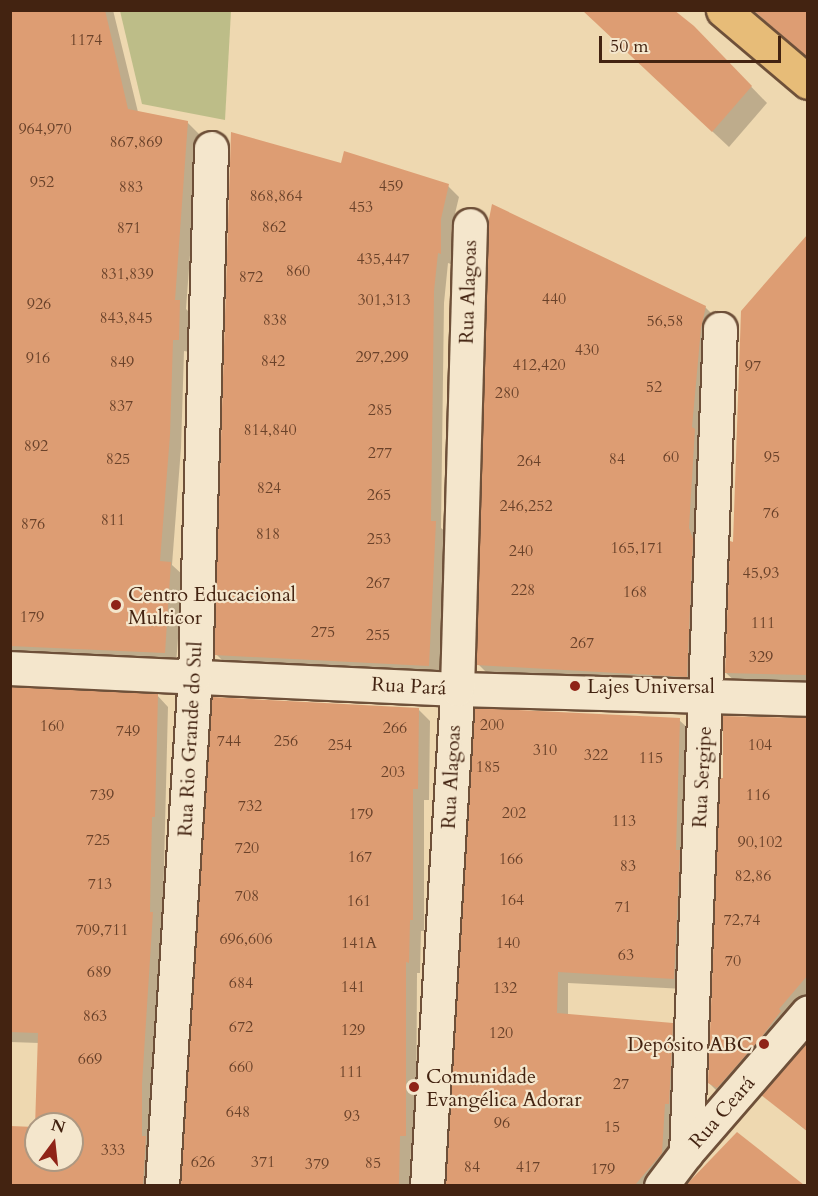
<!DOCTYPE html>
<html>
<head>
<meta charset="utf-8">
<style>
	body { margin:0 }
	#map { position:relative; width:818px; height:1196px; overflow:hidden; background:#eed8b0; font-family:Cardo,serif }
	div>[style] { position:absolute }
	.green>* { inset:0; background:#bdbd88 }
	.shadow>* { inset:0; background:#0003 }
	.building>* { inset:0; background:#dd9d73 }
	.roads { filter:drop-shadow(2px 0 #6e5039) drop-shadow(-2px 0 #6e5039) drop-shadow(0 2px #6e5039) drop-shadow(0 -2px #6e5039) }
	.minor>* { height:33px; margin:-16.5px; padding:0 16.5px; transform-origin:16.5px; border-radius:16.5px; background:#f4e6cc }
	.major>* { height:33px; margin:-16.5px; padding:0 16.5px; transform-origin:16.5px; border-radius:16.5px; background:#e7bc78 }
	.dots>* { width:16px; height:16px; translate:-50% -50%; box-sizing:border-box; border:3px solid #f4e6cc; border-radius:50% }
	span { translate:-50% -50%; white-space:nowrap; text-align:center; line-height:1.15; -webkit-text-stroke:4.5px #f4e6cc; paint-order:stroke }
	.number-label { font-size:16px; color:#6a422a }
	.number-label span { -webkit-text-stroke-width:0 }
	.street-label { font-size:20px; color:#432311 }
	.poi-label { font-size:20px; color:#432311 }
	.left { translate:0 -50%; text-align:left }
	.right { translate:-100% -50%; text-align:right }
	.frame { position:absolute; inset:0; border:12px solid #432311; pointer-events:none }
	.north { position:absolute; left:24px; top:1112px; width:60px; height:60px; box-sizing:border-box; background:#f4e6cc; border:2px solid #ad9881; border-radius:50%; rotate:15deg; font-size:16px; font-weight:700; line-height:24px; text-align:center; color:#432311 }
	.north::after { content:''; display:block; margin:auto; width:21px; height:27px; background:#8f2418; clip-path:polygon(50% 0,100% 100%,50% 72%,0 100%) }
	.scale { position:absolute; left:599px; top:36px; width:182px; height:27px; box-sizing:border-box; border:3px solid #432311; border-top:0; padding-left:8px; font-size:18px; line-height:21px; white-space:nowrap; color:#432311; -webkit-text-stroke:4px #f4e6cc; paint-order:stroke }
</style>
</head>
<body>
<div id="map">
	<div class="green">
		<i style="clip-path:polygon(180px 10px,231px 11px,225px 120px,142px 104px,120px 11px)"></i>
	</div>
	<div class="shadow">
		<i style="clip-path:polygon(10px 10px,113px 10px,138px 112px,187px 122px,199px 134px,186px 309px,191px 314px,190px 352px,184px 351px,181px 448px,172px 565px,183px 575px,176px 664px,10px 656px)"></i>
		<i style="clip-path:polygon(583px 10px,710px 44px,767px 103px,729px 147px)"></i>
		<i style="clip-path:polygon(754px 10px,808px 10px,808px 58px,776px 31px)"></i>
		<i style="clip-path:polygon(342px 165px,448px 186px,459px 197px,451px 230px,451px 264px,448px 263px,444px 303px,441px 528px,447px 533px,440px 676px,227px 665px,216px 654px)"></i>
		<i style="clip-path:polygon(808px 237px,808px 687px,740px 686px,726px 673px,735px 543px,742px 311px)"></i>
		<i style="clip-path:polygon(705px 307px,716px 318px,697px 687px,489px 675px,478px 664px)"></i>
		<i style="clip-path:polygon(10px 688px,157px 695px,168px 707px,156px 1186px,10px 1186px,10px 1128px,36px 1128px,36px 1160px,72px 1160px,72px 1124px,36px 1124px,39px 1043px,10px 1042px)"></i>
		<i style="clip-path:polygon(419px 710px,430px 721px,429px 800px,424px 800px,424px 931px,421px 931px,420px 973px,417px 973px,416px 1147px,411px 1147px,410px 1186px,181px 1186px,187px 1138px)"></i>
		<i style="clip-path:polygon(476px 710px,679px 720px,690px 730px,685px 989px,568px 983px,568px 1016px,672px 1024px,683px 1035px,673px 1164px,654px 1186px,446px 1186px)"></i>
		<i style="clip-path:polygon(725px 718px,808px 719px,808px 1006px,723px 1097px,709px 1083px,724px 780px)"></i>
		<i style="clip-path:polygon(808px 1044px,808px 1132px,763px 1095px)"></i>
		<i style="clip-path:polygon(737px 1134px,799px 1184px,801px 1186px,688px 1186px)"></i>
	</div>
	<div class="building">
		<i style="clip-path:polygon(10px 10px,105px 10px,128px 109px,188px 121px,175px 300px,180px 300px,179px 340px,173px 340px,170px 435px,160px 561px,171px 562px,165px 653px,10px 646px)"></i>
		<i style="clip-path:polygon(582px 10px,674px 10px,694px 26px,752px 86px,712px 132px)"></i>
		<i style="clip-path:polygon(753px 10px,807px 10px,807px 57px)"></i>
		<i style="clip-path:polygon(231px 132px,341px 163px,344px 151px,449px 184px,441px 219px,441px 254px,438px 253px,434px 291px,431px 521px,436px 521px,429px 666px,214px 655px)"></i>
		<i style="clip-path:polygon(492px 204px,706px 306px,701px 328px,692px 427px,695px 429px,689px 528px,693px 539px,687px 677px,476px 665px,488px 224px)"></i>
		<i style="clip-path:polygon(807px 235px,807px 675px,725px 673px,730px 541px,733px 542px,741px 311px)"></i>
		<i style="clip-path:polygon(evenodd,10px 687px,158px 694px,155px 817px,152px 817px,150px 912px,153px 912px,142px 1084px,142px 1136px,146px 1136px,143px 1185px,10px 1185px,10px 1126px,35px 1127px,38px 1033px,10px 1032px,10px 687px,36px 1124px,72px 1124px,72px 1160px,36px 1160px,36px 1124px)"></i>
		<i style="clip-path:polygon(212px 697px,419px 708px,418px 789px,413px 789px,413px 920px,410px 920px,409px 963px,406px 962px,406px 1136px,400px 1136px,399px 1185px,181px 1185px)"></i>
		<i style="clip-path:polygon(475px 708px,680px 718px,676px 850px,680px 850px,674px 979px,558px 972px,557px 1013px,673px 1023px,669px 1104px,665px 1104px,662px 1153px,635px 1185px,446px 1185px)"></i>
		<i style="clip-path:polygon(723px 716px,807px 718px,807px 976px,779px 1009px,781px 1011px,760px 1039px,717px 1088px,708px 1083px,720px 778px,723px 778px)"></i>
		<i style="clip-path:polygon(807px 1041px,807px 1131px,761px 1095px)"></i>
		<i style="clip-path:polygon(737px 1132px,804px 1185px,686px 1185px)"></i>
	</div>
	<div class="roads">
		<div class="minor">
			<i style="left:10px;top:668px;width:447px;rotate:2.7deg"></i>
			<i style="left:457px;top:689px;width:351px;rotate:1.6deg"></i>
			<i style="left:686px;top:1153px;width:825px;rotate:-87.64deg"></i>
			<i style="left:162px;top:1186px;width:512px;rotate:-86.31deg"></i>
			<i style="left:195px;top:675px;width:527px;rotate:-88.26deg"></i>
			<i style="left:427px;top:1186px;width:498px;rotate:-86.5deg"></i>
			<i style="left:457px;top:689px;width:464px;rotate:-88.4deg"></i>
			<i style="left:661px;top:1186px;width:41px;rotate:-52.9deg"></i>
			<i style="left:686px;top:1153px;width:186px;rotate:-49.1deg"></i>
		</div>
		<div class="major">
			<i style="left:723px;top:10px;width:111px;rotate:40.3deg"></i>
		</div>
	</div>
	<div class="dots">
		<i style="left:116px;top:605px;background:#8f2418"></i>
		<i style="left:575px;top:686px;background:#8f2418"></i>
		<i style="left:764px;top:1044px;background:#8f2418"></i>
		<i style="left:414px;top:1087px;background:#8f2418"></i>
	</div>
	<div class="number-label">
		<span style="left:86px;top:40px">1174</span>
		<span style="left:45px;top:129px">964,970</span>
		<span style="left:136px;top:142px">867,869</span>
		<span style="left:42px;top:182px">952</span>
		<span style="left:391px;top:186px">459</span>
		<span style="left:131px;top:187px">883</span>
		<span style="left:276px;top:196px">868,864</span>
		<span style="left:361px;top:207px">453</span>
		<span style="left:274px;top:227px">862</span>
		<span style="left:129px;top:228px">871</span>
		<span style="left:383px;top:259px">435,447</span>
		<span style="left:298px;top:271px">860</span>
		<span style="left:127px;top:274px">831,839</span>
		<span style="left:251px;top:277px">872</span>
		<span style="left:554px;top:299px">440</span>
		<span style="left:384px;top:300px">301,313</span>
		<span style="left:39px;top:304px">926</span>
		<span style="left:126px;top:318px">843,845</span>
		<span style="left:275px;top:320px">838</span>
		<span style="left:665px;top:321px">56,58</span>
		<span style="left:587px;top:350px">430</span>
		<span style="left:382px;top:357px">297,299</span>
		<span style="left:38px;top:358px">916</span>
		<span style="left:273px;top:361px">842</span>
		<span style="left:122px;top:362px">849</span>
		<span style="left:539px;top:365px">412,420</span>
		<span style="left:753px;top:366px">97</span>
		<span style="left:654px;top:387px">52</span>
		<span style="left:507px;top:393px">280</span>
		<span style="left:121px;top:406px">837</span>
		<span style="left:380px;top:410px">285</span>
		<span style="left:270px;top:430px">814,840</span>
		<span style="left:36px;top:446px">892</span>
		<span style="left:380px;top:453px">277</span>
		<span style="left:671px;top:457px">60</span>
		<span style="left:772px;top:457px">95</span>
		<span style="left:118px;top:459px">825</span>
		<span style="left:617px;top:459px">84</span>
		<span style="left:529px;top:461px">264</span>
		<span style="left:269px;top:488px">824</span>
		<span style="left:379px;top:495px">265</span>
		<span style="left:526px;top:506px">246,252</span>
		<span style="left:771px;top:513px">76</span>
		<span style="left:113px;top:520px">811</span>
		<span style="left:33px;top:524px">876</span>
		<span style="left:268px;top:534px">818</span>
		<span style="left:379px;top:539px">253</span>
		<span style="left:637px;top:548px">165,171</span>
		<span style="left:521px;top:551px">240</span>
		<span style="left:761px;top:573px">45,93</span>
		<span style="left:378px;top:583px">267</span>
		<span style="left:523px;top:590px">228</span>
		<span style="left:635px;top:592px">168</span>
		<span style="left:32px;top:617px">179</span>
		<span style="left:763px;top:623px">111</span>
		<span style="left:323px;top:632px">275</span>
		<span style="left:378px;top:635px">255</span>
		<span style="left:582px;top:643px">267</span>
		<span style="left:761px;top:657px">329</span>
		<span style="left:492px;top:725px">200</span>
		<span style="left:52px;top:726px">160</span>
		<span style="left:395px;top:728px">266</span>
		<span style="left:128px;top:731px">749</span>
		<span style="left:229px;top:741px">744</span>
		<span style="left:286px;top:741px">256</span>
		<span style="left:340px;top:745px">254</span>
		<span style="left:760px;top:745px">104</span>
		<span style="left:545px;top:750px">310</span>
		<span style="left:596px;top:755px">322</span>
		<span style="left:651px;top:758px">115</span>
		<span style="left:488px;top:767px">185</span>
		<span style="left:393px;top:772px">203</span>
		<span style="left:102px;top:795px">739</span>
		<span style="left:758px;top:795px">116</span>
		<span style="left:250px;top:806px">732</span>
		<span style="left:514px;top:813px">202</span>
		<span style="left:361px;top:814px">179</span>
		<span style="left:624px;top:821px">113</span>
		<span style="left:98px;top:840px">725</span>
		<span style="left:760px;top:842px">90,102</span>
		<span style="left:247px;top:848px">720</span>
		<span style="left:360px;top:857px">167</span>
		<span style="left:511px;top:859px">166</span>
		<span style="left:628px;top:866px">83</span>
		<span style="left:753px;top:876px">82,86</span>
		<span style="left:100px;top:884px">713</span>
		<span style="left:247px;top:896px">708</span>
		<span style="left:512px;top:900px">164</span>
		<span style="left:359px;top:901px">161</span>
		<span style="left:623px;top:907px">71</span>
		<span style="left:742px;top:920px">72,74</span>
		<span style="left:102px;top:930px">709,711</span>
		<span style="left:246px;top:939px">696,606</span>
		<span style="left:359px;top:943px">141A</span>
		<span style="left:508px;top:943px">140</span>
		<span style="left:626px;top:955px">63</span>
		<span style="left:733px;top:961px">70</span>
		<span style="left:99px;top:972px">689</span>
		<span style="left:241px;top:983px">684</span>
		<span style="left:353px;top:987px">141</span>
		<span style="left:505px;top:988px">132</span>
		<span style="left:95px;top:1016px">863</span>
		<span style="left:241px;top:1027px">672</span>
		<span style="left:353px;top:1030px">129</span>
		<span style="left:501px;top:1033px">120</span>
		<span style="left:90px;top:1059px">669</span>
		<span style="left:241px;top:1067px">660</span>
		<span style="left:351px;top:1072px">111</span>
		<span style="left:621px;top:1084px">27</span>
		<span style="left:238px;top:1112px">648</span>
		<span style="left:352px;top:1116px">93</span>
		<span style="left:502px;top:1123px">96</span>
		<span style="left:612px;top:1127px">15</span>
		<span style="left:113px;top:1150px">333</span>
		<span style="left:203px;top:1162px">626</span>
		<span style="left:263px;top:1162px">371</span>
		<span style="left:373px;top:1163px">85</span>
		<span style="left:317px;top:1164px">379</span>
		<span style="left:472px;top:1167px">84</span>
		<span style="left:528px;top:1167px">417</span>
		<span style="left:603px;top:1169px">179</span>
	</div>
	<div class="street-label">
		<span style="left:468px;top:292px;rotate:-88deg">Rua Alagoas</span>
		<span style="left:409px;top:686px;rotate:3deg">Rua Pará</span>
		<span style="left:190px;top:739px;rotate:-87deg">Rua Rio Grande do Sul</span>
		<span style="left:451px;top:777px;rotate:-87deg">Rua Alagoas</span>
		<span style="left:702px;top:777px;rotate:-87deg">Rua Sergipe</span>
		<span style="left:722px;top:1112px;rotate:-49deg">Rua Ceará</span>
	</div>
	<div class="poi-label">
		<span class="left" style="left:128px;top:606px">Centro Educacional<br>Multicor</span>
		<span class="left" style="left:587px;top:686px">Lajes Universal</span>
		<span class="right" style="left:752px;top:1044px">Depósito ABC</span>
		<span class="left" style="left:426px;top:1088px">Comunidade<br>Evangélica Adorar</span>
	</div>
	<div class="frame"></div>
	<div class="north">N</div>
	<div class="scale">50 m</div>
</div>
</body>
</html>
